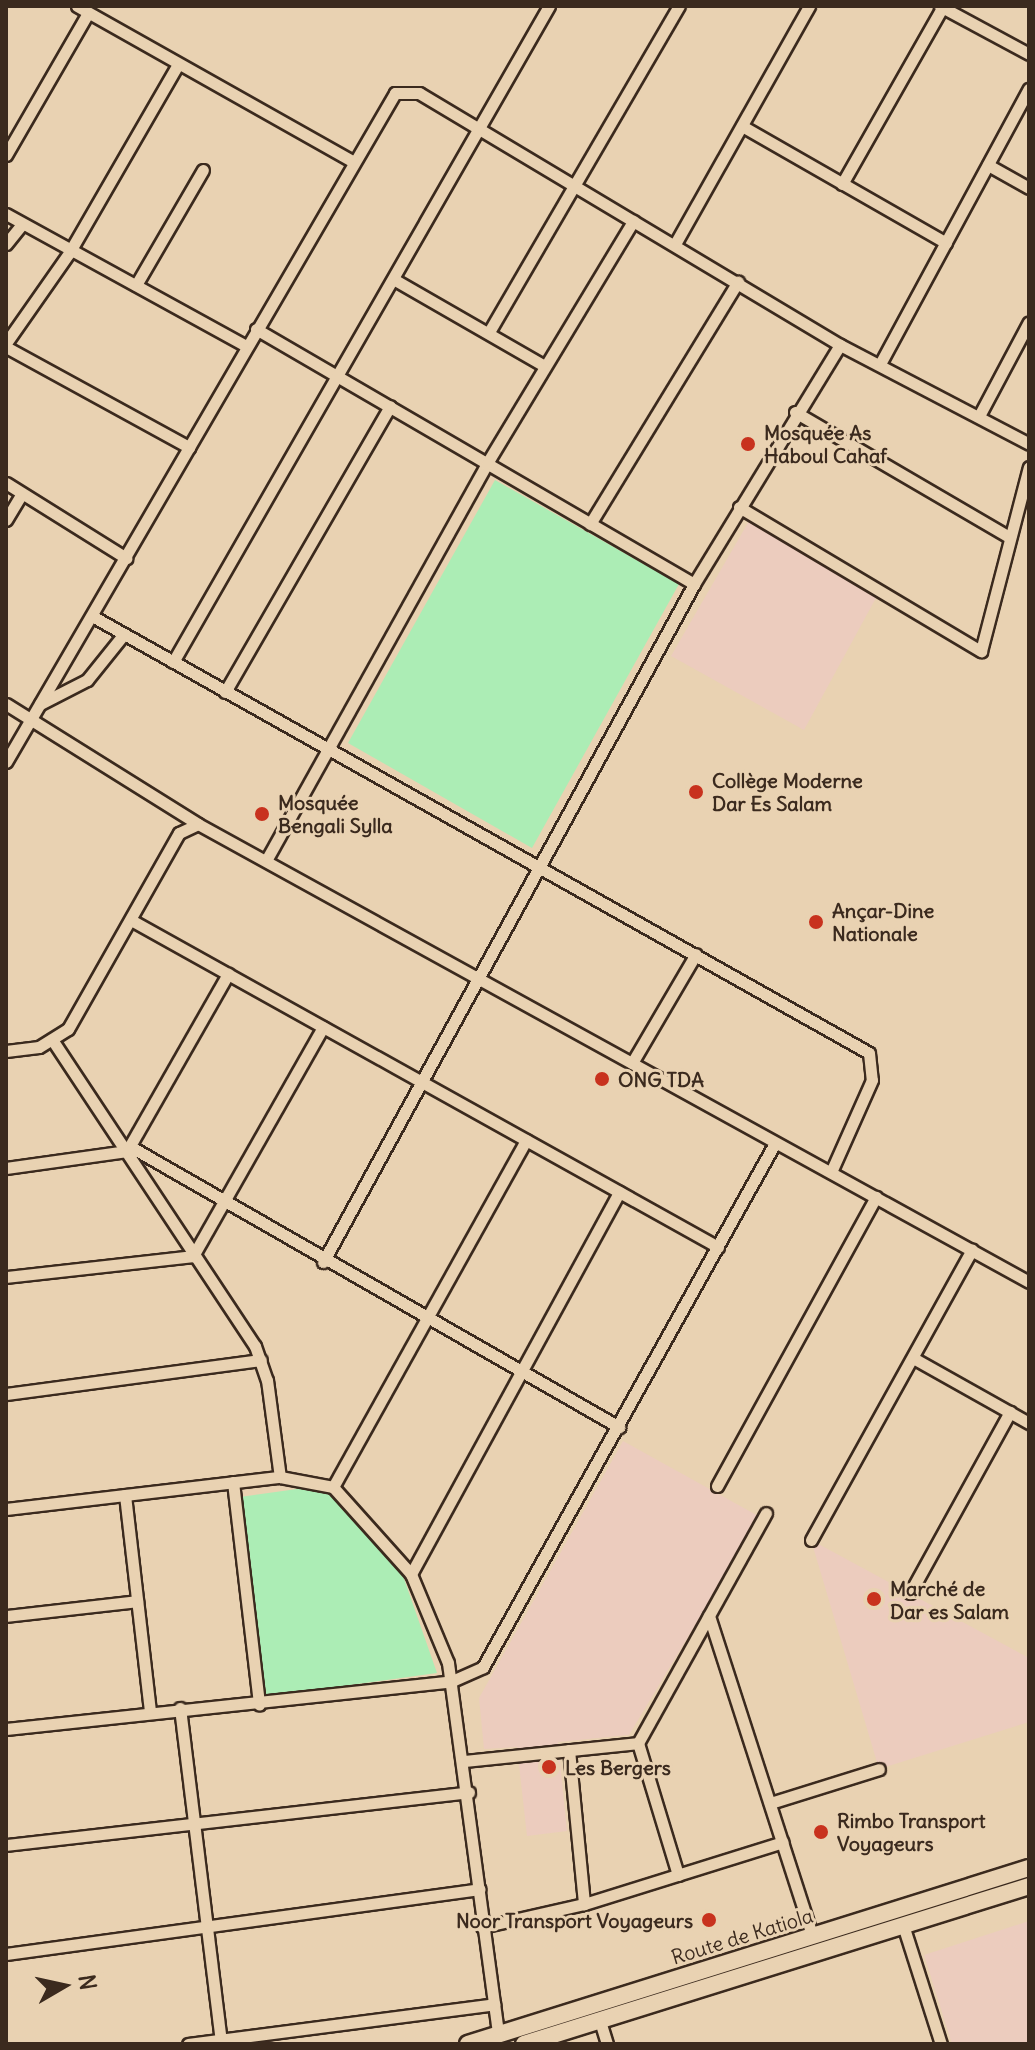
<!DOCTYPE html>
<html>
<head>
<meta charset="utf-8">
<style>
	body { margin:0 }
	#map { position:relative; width:1035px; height:2050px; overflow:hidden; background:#e9d2b2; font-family:Delius,sans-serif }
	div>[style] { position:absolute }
	.built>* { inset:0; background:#ecccbe }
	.green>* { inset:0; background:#acedb5 }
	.roads { filter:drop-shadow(2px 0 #3b2a1e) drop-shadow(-2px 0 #3b2a1e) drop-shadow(0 2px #3b2a1e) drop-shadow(0 -2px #3b2a1e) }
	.minor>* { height:11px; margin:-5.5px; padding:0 5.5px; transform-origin:5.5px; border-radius:5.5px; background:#e9d2b2 }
	.highway>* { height:16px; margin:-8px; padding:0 8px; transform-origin:8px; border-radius:8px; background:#e9d2b2 }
	.dots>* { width:22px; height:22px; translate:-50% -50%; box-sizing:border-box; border:4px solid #e9d2b2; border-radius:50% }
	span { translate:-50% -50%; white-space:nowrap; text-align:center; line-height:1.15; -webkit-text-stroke:6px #e9d2b2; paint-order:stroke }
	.poi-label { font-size:20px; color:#3b2a1e; font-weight:700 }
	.left { translate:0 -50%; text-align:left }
	.right { translate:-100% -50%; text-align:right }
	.street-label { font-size:20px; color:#3b2a1e }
	.frame { position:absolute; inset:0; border:8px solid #3b2a1e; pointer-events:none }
	.north { position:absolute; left:24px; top:1946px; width:80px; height:80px; -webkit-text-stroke:6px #e9d2b2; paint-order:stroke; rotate:81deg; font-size:22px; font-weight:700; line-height:32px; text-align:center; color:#3b2a1e }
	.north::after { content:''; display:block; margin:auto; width:28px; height:36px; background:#3b2a1e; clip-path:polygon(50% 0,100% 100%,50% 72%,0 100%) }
</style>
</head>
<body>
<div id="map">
	<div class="built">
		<i style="clip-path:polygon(749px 521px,877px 596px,804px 730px,671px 656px)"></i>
		<i style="clip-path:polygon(623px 1441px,760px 1517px,629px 1735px,558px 1742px,567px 1831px,527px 1836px,517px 1747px,484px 1749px,479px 1698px)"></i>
		<i style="clip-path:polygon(811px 1540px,1029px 1658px,1029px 1722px,879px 1769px)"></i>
		<i style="clip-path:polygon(1029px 1921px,1029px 2044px,952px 2044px,924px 1955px)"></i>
	</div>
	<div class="green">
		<i style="clip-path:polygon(495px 480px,679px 584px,532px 848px,348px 743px)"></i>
		<i style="clip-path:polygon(340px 1483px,402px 1573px,437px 1673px,264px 1697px,240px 1497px)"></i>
	</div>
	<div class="roads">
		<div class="minor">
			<i style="left:77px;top:6px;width:316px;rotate:29.4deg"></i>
			<i style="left:940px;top:6px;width:101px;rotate:28.3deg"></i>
			<i style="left:742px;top:126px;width:235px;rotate:29.8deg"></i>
			<i style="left:6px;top:155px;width:164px;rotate:-60deg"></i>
			<i style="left:988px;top:165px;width:47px;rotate:29.3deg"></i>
			<i style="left:842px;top:184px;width:205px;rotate:-60.4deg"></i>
			<i style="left:6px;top:214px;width:274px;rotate:28.8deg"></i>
			<i style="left:6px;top:244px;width:26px;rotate:-51deg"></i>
			<i style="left:675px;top:244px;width:273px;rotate:-60.6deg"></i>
			<i style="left:395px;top:280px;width:171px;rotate:29.9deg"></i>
			<i style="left:136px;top:285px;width:133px;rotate:-59.8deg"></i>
			<i style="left:256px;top:329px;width:507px;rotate:30.21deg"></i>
			<i style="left:489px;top:332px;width:377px;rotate:-59.8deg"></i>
			<i style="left:6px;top:343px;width:110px;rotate:-55deg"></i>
			<i style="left:69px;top:253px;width:218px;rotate:-60deg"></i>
			<i style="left:6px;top:347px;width:209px;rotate:28.7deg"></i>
			<i style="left:880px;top:364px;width:313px;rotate:-61.6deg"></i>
			<i style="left:795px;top:412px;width:248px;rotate:30.3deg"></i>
			<i style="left:979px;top:416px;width:106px;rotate:-62deg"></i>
			<i style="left:6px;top:483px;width:142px;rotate:32deg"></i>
			<i style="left:739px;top:507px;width:282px;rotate:30.8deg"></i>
			<i style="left:981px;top:651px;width:190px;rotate:-75.4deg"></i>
			<i style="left:6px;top:520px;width:31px;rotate:-59deg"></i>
			<i style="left:590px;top:524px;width:284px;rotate:-58.6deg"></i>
			<i style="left:92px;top:616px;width:891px;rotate:29.35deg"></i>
			<i style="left:869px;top:1053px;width:27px;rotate:84deg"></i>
			<i style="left:872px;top:1080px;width:101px;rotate:114deg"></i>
			<i style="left:173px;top:662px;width:756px;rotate:-60.18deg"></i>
			<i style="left:225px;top:692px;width:330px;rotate:-60deg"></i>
			<i style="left:6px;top:704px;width:226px;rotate:32deg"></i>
			<i style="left:198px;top:824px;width:949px;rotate:28.86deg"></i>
			<i style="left:40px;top:704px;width:53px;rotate:-27.1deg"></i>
			<i style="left:87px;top:680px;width:59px;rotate:-51.2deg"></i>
			<i style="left:6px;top:762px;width:774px;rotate:-59.82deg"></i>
			<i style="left:395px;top:93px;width:24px"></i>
			<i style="left:419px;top:93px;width:491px;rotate:30.9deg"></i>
			<i style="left:840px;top:345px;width:213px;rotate:27.6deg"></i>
			<i style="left:268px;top:857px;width:449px;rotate:-60.9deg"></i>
			<i style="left:486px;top:465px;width:285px;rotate:-58.9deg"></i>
			<i style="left:131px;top:920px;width:672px;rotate:29.12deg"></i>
			<i style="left:53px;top:1041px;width:366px;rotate:56.5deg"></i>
			<i style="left:255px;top:1346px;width:36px;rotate:71deg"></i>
			<i style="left:267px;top:1380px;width:98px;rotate:82.4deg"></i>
			<i style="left:6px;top:1051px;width:33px;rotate:-7deg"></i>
			<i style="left:39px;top:1047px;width:34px;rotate:-32deg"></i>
			<i style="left:68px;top:1029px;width:225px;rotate:-60.5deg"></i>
			<i style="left:179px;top:833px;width:21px;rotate:-25deg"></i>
			<i style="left:632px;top:1063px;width:126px;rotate:-59.6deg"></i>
			<i style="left:131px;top:1147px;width:563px;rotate:29.85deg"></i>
			<i style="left:6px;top:1168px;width:122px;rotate:-8deg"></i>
			<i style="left:127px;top:1151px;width:204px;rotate:-60.3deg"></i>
			<i style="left:323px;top:1262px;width:773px;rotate:-61.31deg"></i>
			<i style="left:694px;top:584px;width:280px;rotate:-58.6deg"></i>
			<i style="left:6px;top:1277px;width:188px;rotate:-6.4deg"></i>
			<i style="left:193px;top:1256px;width:263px;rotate:-60.4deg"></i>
			<i style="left:913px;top:1358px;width:133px;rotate:29.3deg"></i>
			<i style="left:6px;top:1394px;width:257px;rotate:-7.6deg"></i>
			<i style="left:233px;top:1482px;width:224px;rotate:83.3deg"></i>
			<i style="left:717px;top:1486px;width:330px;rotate:-61.2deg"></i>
			<i style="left:333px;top:1487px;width:397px;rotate:-60.9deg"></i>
			<i style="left:125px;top:1495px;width:218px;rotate:83.4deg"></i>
			<i style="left:6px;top:1509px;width:276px;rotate:-6.7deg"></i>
			<i style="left:280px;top:1477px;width:54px;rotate:10.7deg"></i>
			<i style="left:333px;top:1487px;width:117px;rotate:48.1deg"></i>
			<i style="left:411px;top:1574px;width:96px;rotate:67.4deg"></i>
			<i style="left:448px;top:1663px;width:374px;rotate:82.3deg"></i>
			<i style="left:811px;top:1540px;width:332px;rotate:-61deg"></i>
			<i style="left:411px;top:1574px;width:435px;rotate:-61.4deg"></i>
			<i style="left:910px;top:1593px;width:207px;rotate:-61.1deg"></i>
			<i style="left:6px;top:1616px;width:132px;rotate:-6.5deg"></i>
			<i style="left:709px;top:1616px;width:335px;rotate:72.1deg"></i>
			<i style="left:180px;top:1708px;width:338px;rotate:83deg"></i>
			<i style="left:6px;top:1729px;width:449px;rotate:-6.1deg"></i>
			<i style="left:452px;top:1681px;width:34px;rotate:-24deg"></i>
			<i style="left:483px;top:1667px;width:600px;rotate:-60.87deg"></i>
			<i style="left:638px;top:1743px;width:138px;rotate:73.1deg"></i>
			<i style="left:569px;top:1750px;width:155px;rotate:84.4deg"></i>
			<i style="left:465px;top:1761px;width:174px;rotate:-5.9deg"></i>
			<i style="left:638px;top:1743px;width:263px;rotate:-60.9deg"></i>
			<i style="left:770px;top:1803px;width:114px;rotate:-17.3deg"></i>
			<i style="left:6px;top:1845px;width:466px;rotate:-6.5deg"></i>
			<i style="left:903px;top:1925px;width:125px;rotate:72.3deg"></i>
			<i style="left:482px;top:1927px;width:105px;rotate:-12.7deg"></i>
			<i style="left:584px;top:1904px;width:208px;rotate:-17.3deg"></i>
			<i style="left:6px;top:1954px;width:478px;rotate:-7.8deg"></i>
			<i style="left:600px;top:2021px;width:24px;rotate:73deg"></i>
			<i style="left:188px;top:2044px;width:309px;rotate:-7.4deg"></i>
		</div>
		<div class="highway">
			<i style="left:468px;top:2044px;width:588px;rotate:-17.42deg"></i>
			<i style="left:524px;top:2044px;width:529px;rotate:-17.37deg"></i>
		</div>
	</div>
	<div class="dots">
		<i style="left:748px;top:444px;background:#c8321e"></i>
		<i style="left:696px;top:792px;background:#c8321e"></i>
		<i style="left:262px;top:814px;background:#c8321e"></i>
		<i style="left:816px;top:922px;background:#c8321e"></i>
		<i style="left:602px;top:1079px;background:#c8321e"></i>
		<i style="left:874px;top:1599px;background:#c8321e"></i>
		<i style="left:549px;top:1767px;background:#c8321e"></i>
		<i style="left:821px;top:1832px;background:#c8321e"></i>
		<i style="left:709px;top:1920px;background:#c8321e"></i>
	</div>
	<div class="poi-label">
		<span class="left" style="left:764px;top:444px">Mosquée As<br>Haboul Cahaf</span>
		<span class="left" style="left:712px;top:792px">Collège Moderne<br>Dar Es Salam</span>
		<span class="left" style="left:278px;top:814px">Mosquée<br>Bengali Sylla</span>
		<span class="left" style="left:832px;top:922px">Ançar-Dine<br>Nationale</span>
		<span class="left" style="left:618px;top:1079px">ONG TDA</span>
		<span class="left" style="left:890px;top:1600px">Marché de<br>Dar es Salam</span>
		<span class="left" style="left:565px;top:1767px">Les Bergers</span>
		<span class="left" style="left:837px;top:1832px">Rimbo Transport<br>Voyageurs</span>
		<span class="right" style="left:693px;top:1920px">Noor Transport Voyageurs</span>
	</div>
	<div class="street-label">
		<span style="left:742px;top:1936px;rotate:-17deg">Route de Katiola</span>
	</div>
	<div class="frame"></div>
	<div class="north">N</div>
</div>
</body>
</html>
